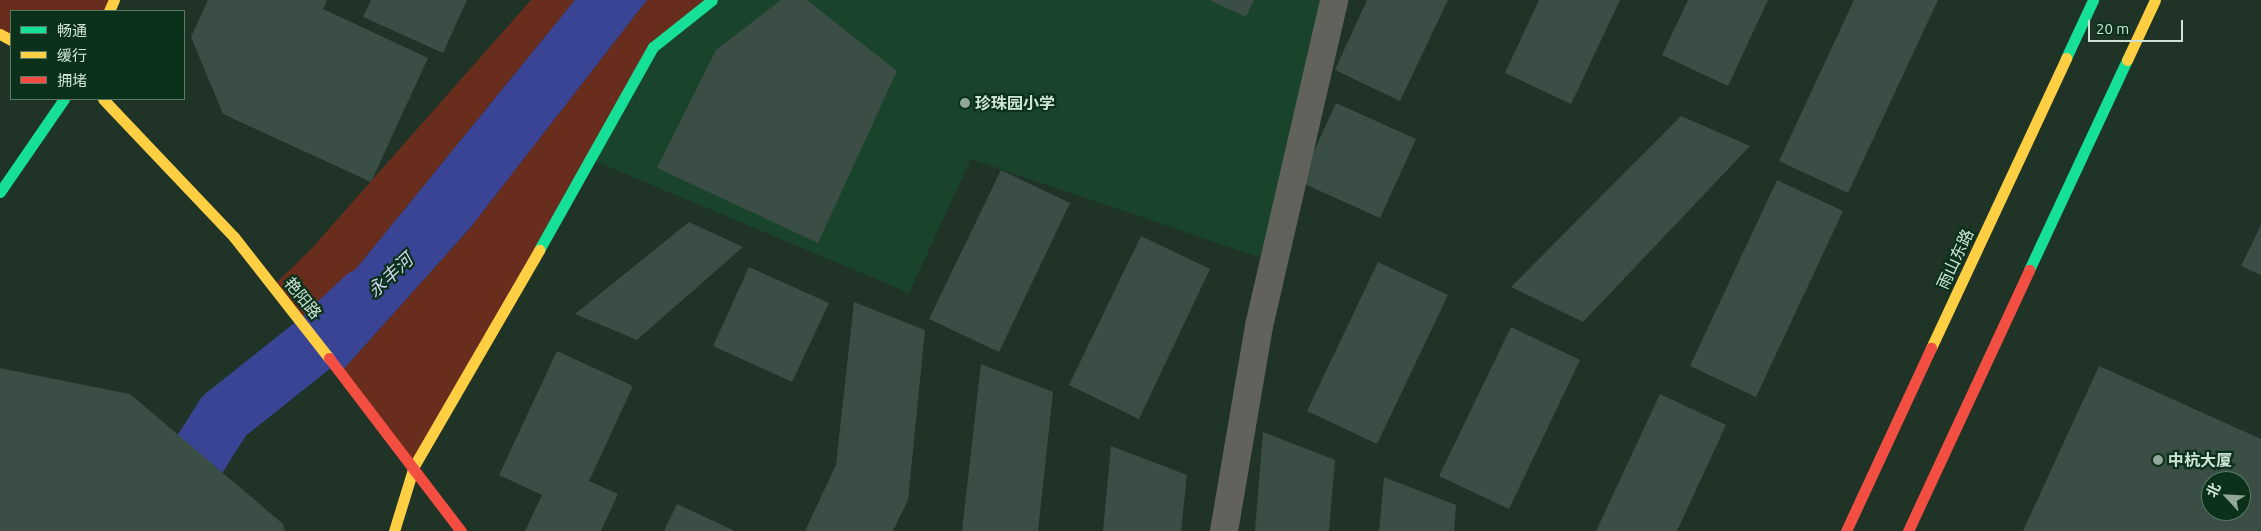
<!DOCTYPE html>
<html>
<head>
<meta charset="utf-8">
<style>
	body { margin:0 }
	#map { position:relative; width:2261px; height:531px; overflow:hidden; background:#1f3327; font-family:Ubuntu,"Noto Sans SC",sans-serif }
	div>[style] { position:absolute }
	.built>* { inset:0; background:#19432a }
	.green>* { inset:0; background:#682d1d }
	.water>* { inset:0; background:#394495 }
	.river>* { height:58px; margin:-29px; padding:0 29px; transform-origin:29px; border-radius:29px; background:#394495 }
	.building>* { inset:0; background:#3b4e45 }
	.street>* { height:28px; margin:-14px; padding:0 14px; transform-origin:14px; border-radius:14px; background:#60625b }
	.fast>* { height:11px; margin:-5.5px; padding:0 5.5px; transform-origin:5.5px; border-radius:5.5px; background:#16e098 }
	.slow>* { height:11px; margin:-5.5px; padding:0 5.5px; transform-origin:5.5px; border-radius:5.5px; background:#ffcf43 }
	.jam>* { height:11px; margin:-5.5px; padding:0 5.5px; transform-origin:5.5px; border-radius:5.5px; background:#f24e42 }
	.dots>* { width:14px; height:14px; translate:-50% -50%; box-sizing:border-box; border:2px solid #0b311b; border-radius:50% }
	span { translate:-50% -50%; white-space:nowrap; text-align:center; line-height:1.15; -webkit-text-stroke:4.5px #0b311b; paint-order:stroke }
	.poi-label { font-size:16px; color:#d0e4d6; font-weight:700 }
	.left { translate:0 -50%; text-align:left }
	.street-label { font-size:16px; color:#d0e4d6 }
	.water-label { font-size:18px; color:#cfd5ee; font-style:italic }
	.legend { position:absolute; left:10px; top:10px; width:175px; height:90px; box-sizing:border-box; background:#0b311b; border:1px solid #5a7966; margin:0; padding:6px 9px; list-style:none; font-size:15px; color:#d0e4d6 }
	.legend li { display:flex; align-items:center; gap:10px; height:25px }
	.legend b { width:25px; border:1px solid #5a7966 }
	.north { position:absolute; left:2201px; top:471px; width:50px; height:50px; box-sizing:border-box; background:#0b311b; border:1px solid #5a7966; border-radius:50%; rotate:295deg; font-size:14px; font-weight:700; line-height:20px; text-align:center; color:#d0e4d6 }
	.north::after { content:''; display:block; margin:auto; width:18px; height:22px; background:#92a699; clip-path:polygon(50% 0,100% 100%,50% 72%,0 100%) }
	.scale { position:absolute; left:2088px; top:20px; width:95px; height:22px; box-sizing:border-box; border:2px solid #d0e4d6; border-top:0; padding-left:6px; font-size:15px; line-height:18px; white-space:nowrap; color:#d0e4d6; -webkit-text-stroke:4px #0b311b; paint-order:stroke }
</style>
</head>
<body>
<div id="map">
	<div class="built">
		<i style="clip-path:polygon(712px 0,1334px 0,1273px 262px,971px 159px,909px 293px,590px 159px,653px 47px)"></i>
	</div>
	<div class="green">
		<i style="clip-path:polygon(0 0,114px 0,109px 11px,11px 11px,11px 40px,0 34px)"></i>
		<i style="clip-path:polygon(531px 0,575px 0,307px 329px,273px 286px,312px 248px)"></i>
		<i style="clip-path:polygon(647px 0,712px 0,653px 47px,414px 466px,341px 372px,470px 228px)"></i>
	</div>
	<div class="water">
		<i style="clip-path:polygon(575px 0,647px 0,470px 228px,341px 372px,307px 329px)"></i>
	</div>
	<div class="river">
		<i style="left:151px;top:531px;width:136px;rotate:-57.6deg"></i>
		<i style="left:224px;top:416px;width:119px;rotate:-38.5deg"></i>
		<i style="left:317px;top:342px;width:66px;rotate:-43.2deg"></i>
	</div>
	<div class="building">
		<i style="clip-path:polygon(208px 0,327px 0,323px 9px,428px 58px,371px 182px,223px 114px,191px 37px)"></i>
		<i style="clip-path:polygon(371px 0,467px 0,443px 53px,363px 17px)"></i>
		<i style="clip-path:polygon(781px 0,807px 0,897px 71px,818px 243px,657px 168px,716px 50px)"></i>
		<i style="clip-path:polygon(1209px 0,1254px 0,1246px 17px)"></i>
		<i style="clip-path:polygon(1367px 0,1448px 0,1400px 101px,1335px 70px)"></i>
		<i style="clip-path:polygon(1539px 0,1620px 0,1571px 104px,1505px 73px)"></i>
		<i style="clip-path:polygon(1688px 0,1768px 0,1728px 86px,1662px 55px)"></i>
		<i style="clip-path:polygon(1854px 0,1938px 0,1848px 193px,1779px 161px)"></i>
		<i style="clip-path:polygon(1336px 103px,1416px 139px,1380px 218px,1300px 182px)"></i>
		<i style="clip-path:polygon(1681px 116px,1750px 146px,1583px 322px,1511px 287px)"></i>
		<i style="clip-path:polygon(1001px 170px,1070px 203px,999px 352px,929px 319px)"></i>
		<i style="clip-path:polygon(1777px 180px,1843px 211px,1756px 397px,1690px 366px)"></i>
		<i style="clip-path:polygon(689px 222px,743px 247px,637px 340px,575px 314px)"></i>
		<i style="clip-path:polygon(2261px 225px,2261px 275px,2241px 266px)"></i>
		<i style="clip-path:polygon(1141px 236px,1210px 269px,1139px 419px,1069px 385px)"></i>
		<i style="clip-path:polygon(1378px 262px,1448px 295px,1377px 444px,1307px 411px)"></i>
		<i style="clip-path:polygon(749px 267px,829px 303px,792px 382px,713px 346px)"></i>
		<i style="clip-path:polygon(854px 302px,925px 330px,908px 500px,893px 531px,805px 531px,836px 465px)"></i>
		<i style="clip-path:polygon(1511px 327px,1580px 360px,1509px 509px,1439px 476px)"></i>
		<i style="clip-path:polygon(557px 351px,633px 386px,589px 481px,618px 494px,601px 531px,525px 531px,542px 495px,499px 475px)"></i>
		<i style="clip-path:polygon(981px 364px,1053px 392px,1038px 531px,962px 531px)"></i>
		<i style="clip-path:polygon(evenodd,2099px 366px,2261px 439px,2261px 531px,2023px 531px,2099px 366px,2211px 481px,2241px 481px,2241px 511px,2211px 511px,2211px 481px)"></i>
		<i style="clip-path:polygon(0 368px,130px 394px,283px 524px,285px 531px,0 531px)"></i>
		<i style="clip-path:polygon(1660px 394px,1726px 425px,1677px 531px,1596px 531px)"></i>
		<i style="clip-path:polygon(1263px 432px,1335px 460px,1329px 531px,1255px 531px)"></i>
		<i style="clip-path:polygon(1111px 446px,1187px 475px,1181px 531px,1103px 531px)"></i>
		<i style="clip-path:polygon(1384px 477px,1456px 505px,1454px 531px,1379px 531px)"></i>
		<i style="clip-path:polygon(677px 504px,735px 531px,664px 531px)"></i>
	</div>
	<div class="street">
		<i style="left:1224px;top:531px;width:208px;rotate:-80.3deg"></i>
		<i style="left:1259px;top:326px;width:335px;rotate:-77deg"></i>
	</div>
	<div class="fast">
		<i style="left:2066px;top:58px;width:64px;rotate:-65deg"></i>
		<i style="left:0;top:192px;width:113px;rotate:-55.5deg"></i>
		<i style="left:539px;top:250px;width:233px;rotate:-60.7deg"></i>
		<i style="left:653px;top:47px;width:75px;rotate:-38.5deg"></i>
		<i style="left:2029px;top:270px;width:232px;rotate:-65deg"></i>
	</div>
	<div class="slow">
		<i style="left:109px;top:11px;width:12px;rotate:-66deg"></i>
		<i style="left:0;top:34px;width:13px;rotate:29deg"></i>
		<i style="left:2127px;top:60px;width:66px;rotate:-65deg"></i>
		<i style="left:103px;top:99px;width:190px;rotate:46.5deg"></i>
		<i style="left:234px;top:237px;width:154px;rotate:51.9deg"></i>
		<i style="left:1931px;top:348px;width:320px;rotate:-65deg"></i>
		<i style="left:394px;top:531px;width:68px;rotate:-72.9deg"></i>
		<i style="left:414px;top:466px;width:250px;rotate:-59.9deg"></i>
	</div>
	<div class="jam">
		<i style="left:329px;top:358px;width:218px;rotate:52.7deg"></i>
		<i style="left:1846px;top:531px;width:202px;rotate:-65.1deg"></i>
		<i style="left:1908px;top:531px;width:288px;rotate:-65.1deg"></i>
	</div>
	<div class="dots">
		<i style="left:965px;top:103px;background:#92a699"></i>
		<i style="left:2158px;top:460px;background:#92a699"></i>
	</div>
	<div class="poi-label">
		<span class="left" style="left:975px;top:103px">珍珠园小学</span>
		<span class="left" style="left:2168px;top:460px">中杭大厦</span>
	</div>
	<div class="street-label">
		<span style="left:1955px;top:259px;rotate:-65deg">雨山东路</span>
		<span style="left:303px;top:298px;rotate:51deg">艳阳路</span>
	</div>
	<div class="water-label">
		<span style="left:390px;top:275px;rotate:-43deg">永丰河</span>
	</div>
	<ul class="legend">
	<li><b style="height:6px;background:#16e098"></b>畅通</li>
	<li><b style="height:6px;background:#ffcf43"></b>缓行</li>
	<li><b style="height:6px;background:#f24e42"></b>拥堵</li>
	</ul>
	<div class="north">北</div>
	<div class="scale">20 m</div>
</div>
</body>
</html>
